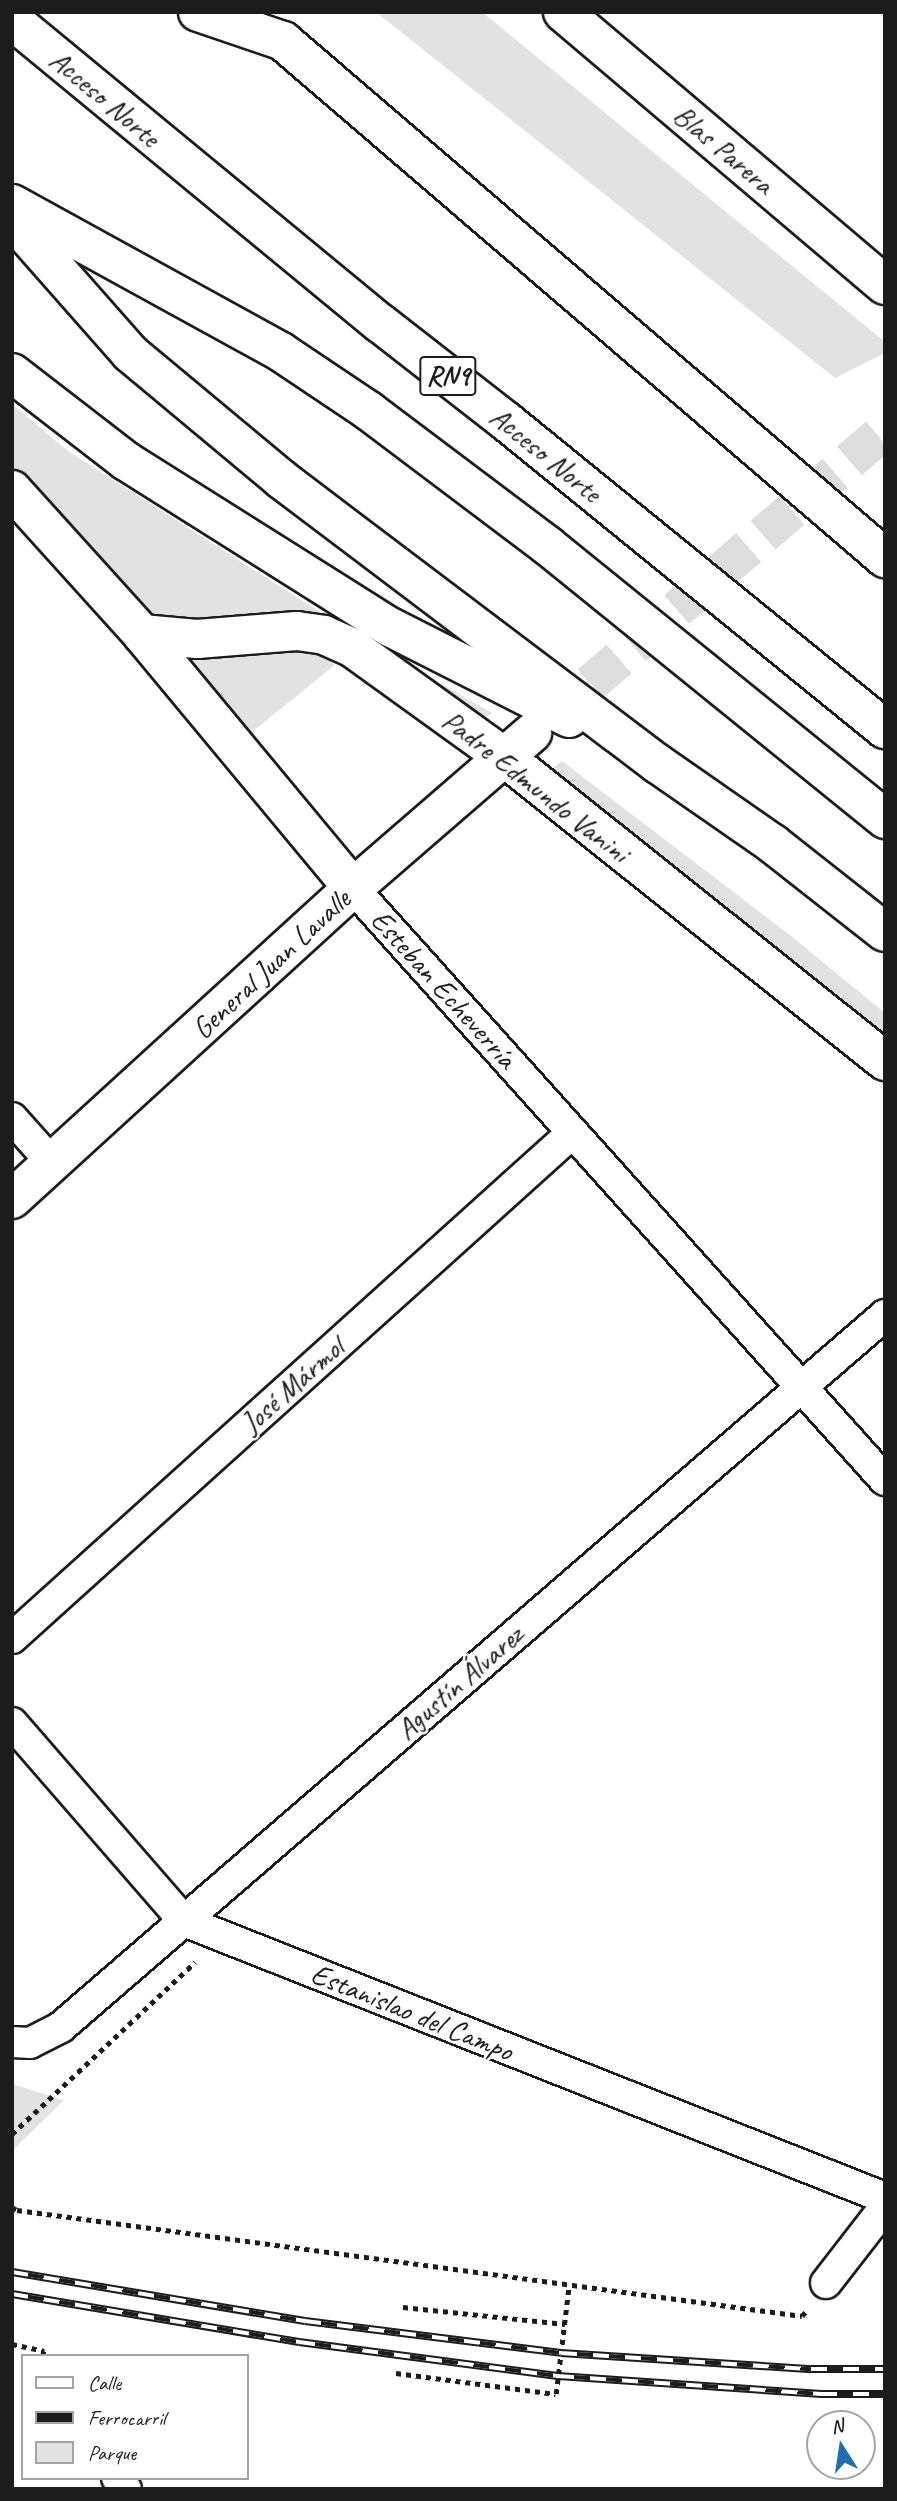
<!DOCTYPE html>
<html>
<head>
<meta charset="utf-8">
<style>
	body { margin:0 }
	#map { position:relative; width:897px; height:2501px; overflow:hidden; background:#fff; font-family:Caveat,sans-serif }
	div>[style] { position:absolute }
	.green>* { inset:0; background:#e2e2e2 }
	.secondary-tunnel>* { height:38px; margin-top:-19px; transform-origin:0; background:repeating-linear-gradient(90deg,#ddd 0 38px,transparent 0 57px) }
	.path>* { height:4.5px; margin-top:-2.25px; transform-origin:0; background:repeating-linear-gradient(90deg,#1c1c1c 0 5px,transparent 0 10px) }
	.roads { filter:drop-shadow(2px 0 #1c1c1c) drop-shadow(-2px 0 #1c1c1c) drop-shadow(0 2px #1c1c1c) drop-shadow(0 -2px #1c1c1c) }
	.street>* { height:30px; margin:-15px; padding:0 15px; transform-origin:15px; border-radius:15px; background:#fff }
	.secondary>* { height:38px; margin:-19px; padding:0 19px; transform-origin:19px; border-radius:19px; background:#fff }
	.highway>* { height:38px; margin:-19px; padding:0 19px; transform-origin:19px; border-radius:19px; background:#fff }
	.rail>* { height:8px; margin-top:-4px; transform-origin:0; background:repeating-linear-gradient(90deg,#fff 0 16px,#1c1c1c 0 32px); box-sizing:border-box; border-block:2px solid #1c1c1c }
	span { translate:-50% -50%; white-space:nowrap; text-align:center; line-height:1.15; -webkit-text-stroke:5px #fff; paint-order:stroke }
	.shield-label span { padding:2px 5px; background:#fff; border:2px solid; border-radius:5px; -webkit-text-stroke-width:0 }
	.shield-label { font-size:28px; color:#1c1c1c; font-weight:700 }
	.street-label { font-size:30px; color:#1c1c1c }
	.frame { position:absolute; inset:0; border:14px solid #1c1c1c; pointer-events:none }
	.legend { position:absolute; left:21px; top:2354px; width:228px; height:126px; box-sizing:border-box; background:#fff; border:2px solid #a4a4a4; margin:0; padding:9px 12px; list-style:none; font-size:21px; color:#1c1c1c }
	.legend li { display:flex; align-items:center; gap:14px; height:35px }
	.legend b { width:35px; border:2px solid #a4a4a4 }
	.north { position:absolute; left:806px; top:2410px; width:70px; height:70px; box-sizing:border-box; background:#fff; border:2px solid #a4a4a4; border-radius:50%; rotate:348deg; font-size:19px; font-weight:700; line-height:28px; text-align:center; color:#1c1c1c }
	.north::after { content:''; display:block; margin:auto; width:24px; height:32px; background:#1f6fb2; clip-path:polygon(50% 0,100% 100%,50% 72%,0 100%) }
</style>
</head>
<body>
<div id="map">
	<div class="green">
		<i style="clip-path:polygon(376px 12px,482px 12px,885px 342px,885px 353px,835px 378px)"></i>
		<i style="clip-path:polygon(12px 404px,68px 451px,342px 626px,492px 713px,474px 726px,361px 643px,160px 626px,12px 475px)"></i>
		<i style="clip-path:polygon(282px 645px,310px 648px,335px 665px,247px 736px,182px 659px)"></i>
		<i style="clip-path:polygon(562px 761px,791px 936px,885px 1013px,885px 1038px,547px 773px)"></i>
		<i style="clip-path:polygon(12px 2084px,64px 2100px,12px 2151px)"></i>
	</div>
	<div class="secondary-tunnel">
		<i style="left:547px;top:721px;width:446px;rotate:-40.7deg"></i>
	</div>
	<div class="path">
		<i style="left:12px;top:2134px;width:251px;rotate:-43.2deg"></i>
		<i style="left:12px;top:2207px;width:6px;rotate:31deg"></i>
		<i style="left:17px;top:2210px;width:792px;rotate:7.69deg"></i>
		<i style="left:802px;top:2316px;width:9px;rotate:-49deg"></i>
		<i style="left:403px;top:2307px;width:163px;rotate:6deg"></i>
		<i style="left:12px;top:2344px;width:33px;rotate:12deg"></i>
		<i style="left:44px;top:2351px;width:5px;rotate:101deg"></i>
		<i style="left:396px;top:2373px;width:161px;rotate:7.5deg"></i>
		<i style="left:556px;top:2394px;width:110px;rotate:-83.2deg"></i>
	</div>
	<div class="roads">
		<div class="street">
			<i style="left:353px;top:888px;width:796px;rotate:48.06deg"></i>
			<i style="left:12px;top:1118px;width:62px;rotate:48.3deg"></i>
			<i style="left:12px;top:1638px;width:754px;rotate:-42.04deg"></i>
			<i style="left:12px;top:1723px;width:262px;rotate:49deg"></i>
			<i style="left:184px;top:1921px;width:754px;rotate:21.56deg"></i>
			<i style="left:12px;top:2042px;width:18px;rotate:3deg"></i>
			<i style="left:30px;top:2043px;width:35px;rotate:-27deg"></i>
			<i style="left:61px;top:2027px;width:1089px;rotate:-40.83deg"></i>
			<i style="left:826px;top:2283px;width:96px;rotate:-52.2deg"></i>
			<i style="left:117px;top:2478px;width:14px;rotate:51deg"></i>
		</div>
		<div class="secondary">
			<i style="left:563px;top:12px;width:422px;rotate:40.3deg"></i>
			<i style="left:12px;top:490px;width:194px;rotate:47.9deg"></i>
			<i style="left:142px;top:634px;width:330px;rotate:50.3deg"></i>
			<i style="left:142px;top:634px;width:55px;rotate:5.2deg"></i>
			<i style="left:197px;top:639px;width:100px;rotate:-4.6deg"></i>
			<i style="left:297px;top:631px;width:27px;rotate:8deg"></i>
			<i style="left:324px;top:635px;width:32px;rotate:24deg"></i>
			<i style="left:353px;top:648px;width:185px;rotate:35.8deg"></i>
			<i style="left:503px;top:756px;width:489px;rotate:38.6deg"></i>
			<i style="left:12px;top:1199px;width:462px;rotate:-42.4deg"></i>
			<i style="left:353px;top:888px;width:237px;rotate:-40.9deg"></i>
		</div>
		<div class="highway">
			<i style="left:198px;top:12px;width:90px;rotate:18.8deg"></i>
			<i style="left:283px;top:41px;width:794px;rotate:40.66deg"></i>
			<i style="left:12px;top:20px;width:477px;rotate:39.5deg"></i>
			<i style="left:380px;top:323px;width:161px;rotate:37.9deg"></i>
			<i style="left:507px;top:422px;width:487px;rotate:39.1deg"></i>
			<i style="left:12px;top:204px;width:307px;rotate:28.8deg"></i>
			<i style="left:281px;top:352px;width:106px;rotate:33.8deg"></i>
			<i style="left:369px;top:411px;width:224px;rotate:37deg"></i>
			<i style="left:548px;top:546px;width:434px;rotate:39deg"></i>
			<i style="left:12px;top:219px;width:179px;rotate:48.6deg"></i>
			<i style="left:130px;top:353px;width:197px;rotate:39.8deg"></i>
			<i style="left:281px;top:479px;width:473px;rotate:37.1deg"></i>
			<i style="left:658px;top:764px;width:140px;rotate:34.8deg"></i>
			<i style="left:773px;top:844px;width:142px;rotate:38.2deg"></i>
			<i style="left:12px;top:373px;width:144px;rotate:37.7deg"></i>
			<i style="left:126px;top:461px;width:312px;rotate:32.2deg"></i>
			<i style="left:390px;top:627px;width:201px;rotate:26.9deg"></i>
		</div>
	</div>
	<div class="rail">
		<i style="left:12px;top:2272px;width:297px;rotate:9.5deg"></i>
		<i style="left:305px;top:2321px;width:258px;rotate:7.1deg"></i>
		<i style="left:561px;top:2353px;width:251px;rotate:3.7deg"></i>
		<i style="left:811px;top:2369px;width:74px"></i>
		<i style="left:12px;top:2294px;width:291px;rotate:9.5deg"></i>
		<i style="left:299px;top:2342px;width:261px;rotate:7.5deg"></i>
		<i style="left:558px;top:2376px;width:264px;rotate:3.9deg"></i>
		<i style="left:821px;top:2394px;width:64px"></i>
	</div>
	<div class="shield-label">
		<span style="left:448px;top:376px">RN9</span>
	</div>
	<div class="street-label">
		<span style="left:105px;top:98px;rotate:40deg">Acceso Norte</span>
		<span style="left:724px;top:149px;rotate:40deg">Blas Parera</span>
		<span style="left:546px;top:454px;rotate:39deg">Acceso Norte</span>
		<span style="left:536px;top:786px;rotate:38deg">Padre Edmundo Vanini</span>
		<span style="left:271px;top:964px;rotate:-43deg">General Juan Lavalle</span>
		<span style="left:444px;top:989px;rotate:48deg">Esteban Echeverría</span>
		<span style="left:292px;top:1385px;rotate:-42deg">José Mármol</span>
		<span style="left:459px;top:1682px;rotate:-41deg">Agustín Álvarez</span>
		<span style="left:412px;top:2012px;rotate:22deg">Estanislao del Campo</span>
	</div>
	<div class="frame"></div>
	<ul class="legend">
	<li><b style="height:9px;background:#fff"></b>Calle</li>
	<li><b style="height:9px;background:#1c1c1c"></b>Ferrocarril</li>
	<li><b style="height:19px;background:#e2e2e2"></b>Parque</li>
	</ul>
	<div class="north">N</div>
</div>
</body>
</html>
